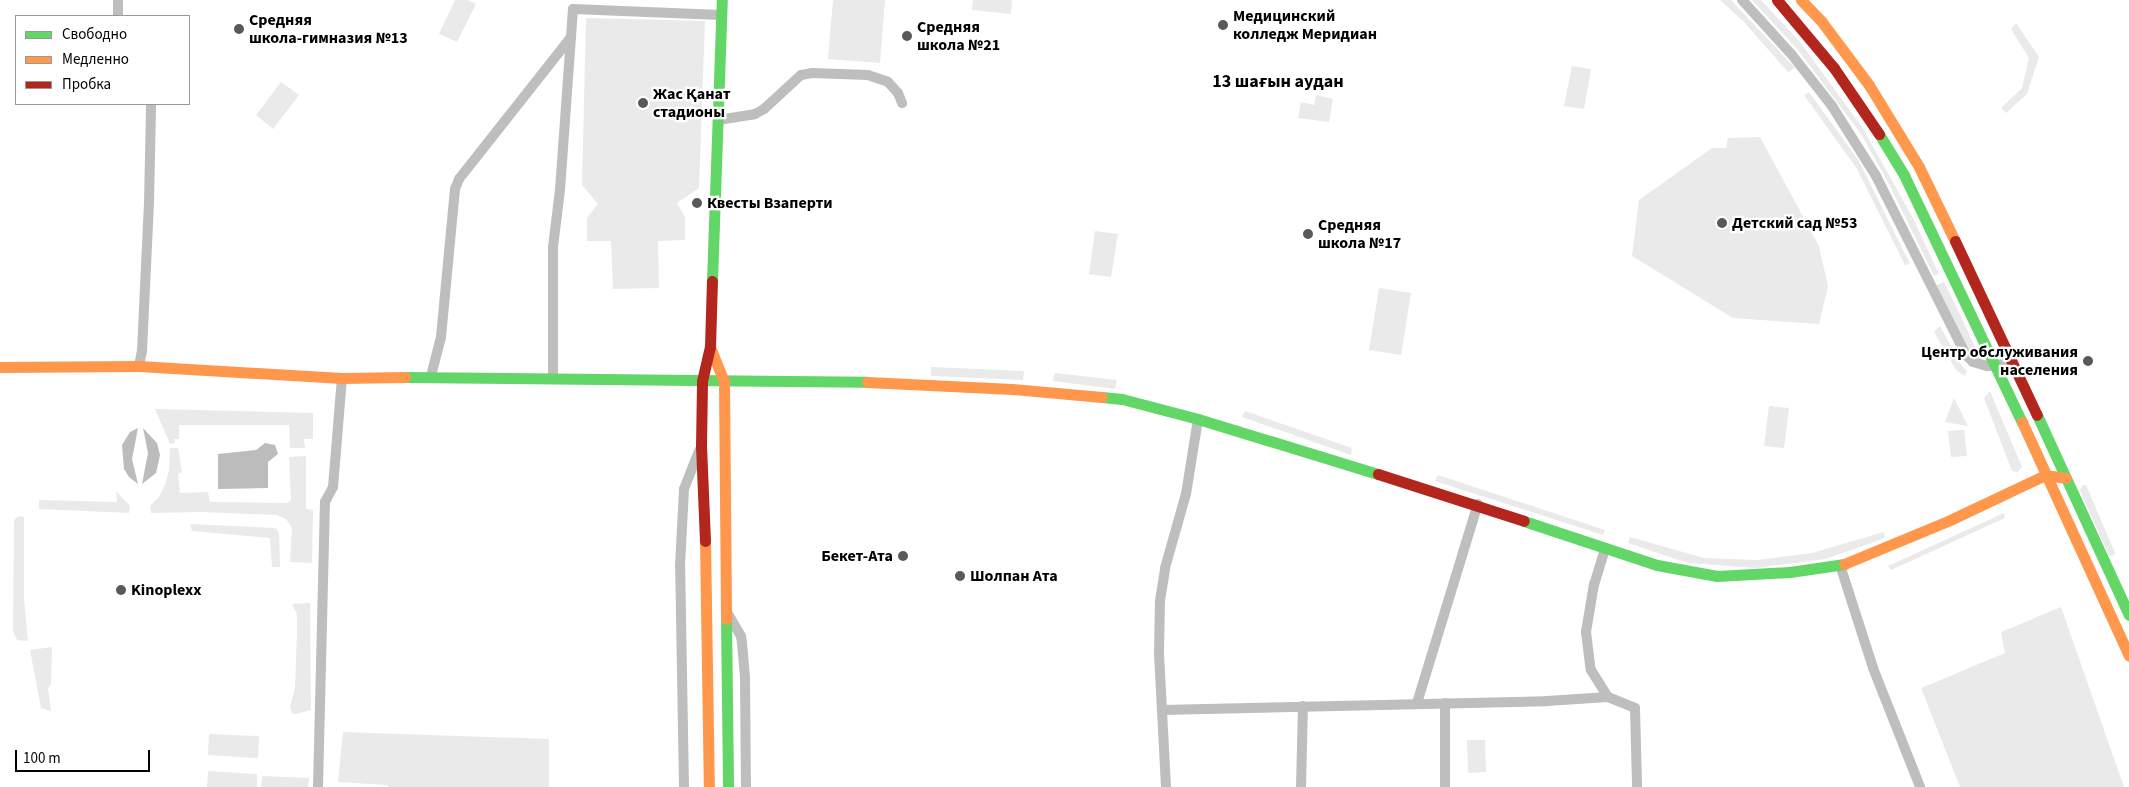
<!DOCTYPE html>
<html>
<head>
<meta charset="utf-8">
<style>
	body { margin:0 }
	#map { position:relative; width:2129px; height:787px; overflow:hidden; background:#fff; font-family:"Source Sans 3",sans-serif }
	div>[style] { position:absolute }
	.green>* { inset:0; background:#eaeaea }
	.water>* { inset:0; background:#bcbcbc }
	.street>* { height:10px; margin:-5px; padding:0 5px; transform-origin:5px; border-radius:5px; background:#bebebe }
	.fast>* { height:11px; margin:-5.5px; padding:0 5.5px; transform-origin:5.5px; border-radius:5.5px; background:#63d668 }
	.slow>* { height:11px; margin:-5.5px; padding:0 5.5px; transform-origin:5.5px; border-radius:5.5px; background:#ff974d }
	.jam>* { height:11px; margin:-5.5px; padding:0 5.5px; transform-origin:5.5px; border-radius:5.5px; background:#b3261e }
	.dots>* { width:14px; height:14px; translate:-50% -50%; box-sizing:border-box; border:2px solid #fff; border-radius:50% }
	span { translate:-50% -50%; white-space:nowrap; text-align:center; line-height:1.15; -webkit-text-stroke:4.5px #fff; paint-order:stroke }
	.poi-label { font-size:16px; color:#000; font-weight:700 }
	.left { translate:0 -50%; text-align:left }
	.right { translate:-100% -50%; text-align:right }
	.neighbourhood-label { font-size:18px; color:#000; font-weight:700 }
	.legend { position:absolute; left:15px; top:15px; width:175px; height:90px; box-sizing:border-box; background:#fff; border:1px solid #999; margin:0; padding:6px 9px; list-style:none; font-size:15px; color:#000 }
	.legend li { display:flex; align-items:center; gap:10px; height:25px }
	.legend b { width:25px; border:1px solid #999 }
	.scale { position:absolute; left:15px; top:750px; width:135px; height:22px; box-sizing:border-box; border:2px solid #000; border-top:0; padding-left:6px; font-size:15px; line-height:18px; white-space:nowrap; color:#000; -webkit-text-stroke:4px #fff; paint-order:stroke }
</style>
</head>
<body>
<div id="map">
	<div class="green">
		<i style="clip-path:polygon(455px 0,468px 0,476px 4px,457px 42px,439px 34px)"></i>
		<i style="clip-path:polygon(833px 0,885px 0,880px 63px,828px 59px)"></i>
		<i style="clip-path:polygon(973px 0,1012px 0,1011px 14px,972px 10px)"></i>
		<i style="clip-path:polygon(1720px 0,1731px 0,1795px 68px,1788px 72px,1744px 22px)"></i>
		<i style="clip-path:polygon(1752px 0,1761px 0,1800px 42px,1862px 127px,1913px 218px,1939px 274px,1934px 276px,1889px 184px,1861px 134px,1798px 50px)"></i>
		<i style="clip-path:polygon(586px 18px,705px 21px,699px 188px,677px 203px,685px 217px,685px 240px,658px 241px,659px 288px,613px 289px,611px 241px,587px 241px,587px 218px,598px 204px,582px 185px)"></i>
		<i style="clip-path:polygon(2016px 23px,2039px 57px,2027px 94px,2006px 113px,2001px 108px,2022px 88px,2029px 58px,2011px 29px)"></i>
		<i style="clip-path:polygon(1572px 66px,1591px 69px,1584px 109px,1564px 106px)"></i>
		<i style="clip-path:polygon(281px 82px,299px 95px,273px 129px,256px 115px)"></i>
		<i style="clip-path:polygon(1809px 92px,1859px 161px,1910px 264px,1905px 265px,1857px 169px,1804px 95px)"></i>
		<i style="clip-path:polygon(1316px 95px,1333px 99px,1329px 122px,1298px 118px,1301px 102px,1314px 105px)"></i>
		<i style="clip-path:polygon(1760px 137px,1819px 246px,1828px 286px,1819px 324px,1733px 318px,1632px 256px,1639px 200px,1712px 148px,1726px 148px,1728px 138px)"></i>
		<i style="clip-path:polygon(1095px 231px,1118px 234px,1111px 277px,1089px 274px)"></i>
		<i style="clip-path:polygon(1944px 282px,1959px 312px,1981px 360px,1972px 358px,1936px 285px)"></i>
		<i style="clip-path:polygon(1379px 288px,1411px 293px,1401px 355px,1369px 350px)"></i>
		<i style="clip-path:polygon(1940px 326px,1962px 366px,1967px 371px,1965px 376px,1956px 370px,1934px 332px)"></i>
		<i style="clip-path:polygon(931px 367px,1024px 371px,1023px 380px,931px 376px)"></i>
		<i style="clip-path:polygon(1055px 373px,1117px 380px,1115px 389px,1053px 381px)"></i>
		<i style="clip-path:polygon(1990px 391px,2022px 467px,2018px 472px,2012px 471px,1984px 398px)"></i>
		<i style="clip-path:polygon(1954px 398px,1968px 426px,1945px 422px)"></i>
		<i style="clip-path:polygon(1769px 406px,1789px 408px,1784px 448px,1764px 446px)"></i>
		<i style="clip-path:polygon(155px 409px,313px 413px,313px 439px,304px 439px,305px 448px,290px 448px,289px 425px,179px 425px,179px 439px,174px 439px,175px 443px,170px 444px)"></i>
		<i style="clip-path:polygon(1245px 411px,1352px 448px,1351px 455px,1242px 417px)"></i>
		<i style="clip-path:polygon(1964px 430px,1967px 456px,1951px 457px,1948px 431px)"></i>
		<i style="clip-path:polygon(170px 448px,178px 448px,182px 472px,178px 474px,180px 493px,208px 492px,210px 502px,287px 503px,291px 500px,289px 457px,306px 456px,306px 509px,313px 510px,312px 563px,290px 562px,292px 528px,286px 519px,277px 515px,201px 512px,151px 513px,150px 506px,158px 498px,165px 485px,169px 470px)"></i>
		<i style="clip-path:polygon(1438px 475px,1605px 530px,1603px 535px,1435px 481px)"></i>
		<i style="clip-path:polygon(2083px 485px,2086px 485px,2115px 553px,2113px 556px,2109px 556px,2080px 490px)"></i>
		<i style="clip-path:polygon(116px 491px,130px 506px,129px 513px,39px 509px,39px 500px,117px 502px)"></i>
		<i style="clip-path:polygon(2004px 513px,2005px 518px,1891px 570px,1888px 566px)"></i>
		<i style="clip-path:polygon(19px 516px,24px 517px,24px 599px,28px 641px,17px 640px,13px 631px,14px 520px)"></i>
		<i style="clip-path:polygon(190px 524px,275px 528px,279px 533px,280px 567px,272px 567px,270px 538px,192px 531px)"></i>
		<i style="clip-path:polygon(1884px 532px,1885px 537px,1880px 540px,1825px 559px,1756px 568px,1688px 563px,1628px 543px,1630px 537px,1704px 558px,1757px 560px,1812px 553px)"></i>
		<i style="clip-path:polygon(310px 603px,311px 710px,296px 714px,292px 713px,290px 707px,295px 687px,297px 633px,297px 614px,292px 604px)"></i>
		<i style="clip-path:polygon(2061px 607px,2124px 787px,1960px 787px,1921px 688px,2005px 653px,2001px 632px)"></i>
		<i style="clip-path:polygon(52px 647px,51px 685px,48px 688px,51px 711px,41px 708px,30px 650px)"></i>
		<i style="clip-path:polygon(343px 732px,549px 739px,549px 787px,388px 787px,387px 785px,338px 782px)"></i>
		<i style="clip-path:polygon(209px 734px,259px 736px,258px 758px,208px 755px)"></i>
		<i style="clip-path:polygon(1467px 740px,1485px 740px,1486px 772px,1468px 773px)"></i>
		<i style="clip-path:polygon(208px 771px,257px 774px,257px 787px,207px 787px)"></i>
		<i style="clip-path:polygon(262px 776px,309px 778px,308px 787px,261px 787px)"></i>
	</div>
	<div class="water">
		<i style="clip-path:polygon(138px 428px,132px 459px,138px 484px,129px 477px,124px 469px,122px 445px,130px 432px)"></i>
		<i style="clip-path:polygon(143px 428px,157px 443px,160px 455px,156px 473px,142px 484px,148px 453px)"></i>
		<i style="clip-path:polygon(265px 443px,275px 445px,278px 454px,268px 462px,268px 488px,218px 489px,218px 454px,256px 450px)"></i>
	</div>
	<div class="street">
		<i style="left:1742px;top:0;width:74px;rotate:47.7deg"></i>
		<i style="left:1792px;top:55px;width:65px;rotate:51.9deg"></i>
		<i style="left:1832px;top:106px;width:83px;rotate:57.8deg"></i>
		<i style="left:1876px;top:176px;width:200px;rotate:63.3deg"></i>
		<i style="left:1966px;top:355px;width:10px;rotate:45deg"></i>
		<i style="left:1973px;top:362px;width:15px;rotate:16deg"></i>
		<i style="left:1987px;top:366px;width:26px;rotate:-7deg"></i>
		<i style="left:118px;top:16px;width:16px;rotate:-90deg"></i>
		<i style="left:718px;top:120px;width:37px;rotate:-9deg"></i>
		<i style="left:755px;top:114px;width:10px;rotate:-29deg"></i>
		<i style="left:764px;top:109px;width:50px;rotate:-42.6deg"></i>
		<i style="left:801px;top:75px;width:11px;rotate:-10deg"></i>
		<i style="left:812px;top:73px;width:56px;rotate:2deg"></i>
		<i style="left:868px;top:75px;width:21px;rotate:19deg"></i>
		<i style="left:888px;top:82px;width:15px;rotate:48deg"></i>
		<i style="left:898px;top:93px;width:11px;rotate:68deg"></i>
		<i style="left:139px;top:366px;width:15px;rotate:-79deg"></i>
		<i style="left:142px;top:351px;width:148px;rotate:-87.3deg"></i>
		<i style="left:149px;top:203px;width:99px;rotate:-88.8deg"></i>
		<i style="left:431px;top:376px;width:40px;rotate:-75.6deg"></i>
		<i style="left:441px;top:337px;width:149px;rotate:-84.6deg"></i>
		<i style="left:455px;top:189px;width:11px;rotate:-68deg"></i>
		<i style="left:459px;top:179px;width:181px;rotate:-51.7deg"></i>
		<i style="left:553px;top:378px;width:131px;rotate:-90deg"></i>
		<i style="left:553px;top:247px;width:57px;rotate:-83deg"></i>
		<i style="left:560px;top:190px;width:181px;rotate:-85.9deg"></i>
		<i style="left:573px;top:9px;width:148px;rotate:2.3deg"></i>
		<i style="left:1605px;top:549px;width:37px;rotate:107deg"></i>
		<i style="left:1594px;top:584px;width:49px;rotate:99.5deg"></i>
		<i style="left:1586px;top:632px;width:38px;rotate:83deg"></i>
		<i style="left:1591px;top:670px;width:32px;rotate:58deg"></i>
		<i style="left:1608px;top:697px;width:29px;rotate:22deg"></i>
		<i style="left:1635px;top:708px;width:79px;rotate:88.5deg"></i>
		<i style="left:1840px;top:565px;width:108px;rotate:72.2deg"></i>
		<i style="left:1873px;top:668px;width:128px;rotate:68.4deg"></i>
		<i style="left:727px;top:612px;width:28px;rotate:60deg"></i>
		<i style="left:741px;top:636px;width:7px;rotate:82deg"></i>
		<i style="left:742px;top:643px;width:35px;rotate:85deg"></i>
		<i style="left:745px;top:678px;width:109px;rotate:89.5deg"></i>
		<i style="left:1417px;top:703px;width:208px;rotate:-73deg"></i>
		<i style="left:1162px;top:710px;width:385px;rotate:-1.3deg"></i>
		<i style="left:1547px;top:701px;width:61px;rotate:-3.8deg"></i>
		<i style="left:318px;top:787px;width:285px;rotate:-88.6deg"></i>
		<i style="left:325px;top:502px;width:17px;rotate:-62deg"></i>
		<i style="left:333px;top:487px;width:109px;rotate:-85.3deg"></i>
		<i style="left:684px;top:787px;width:221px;rotate:-91deg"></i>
		<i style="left:680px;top:566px;width:77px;rotate:-87deg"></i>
		<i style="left:684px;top:489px;width:41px;rotate:-68.5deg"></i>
		<i style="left:1166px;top:787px;width:135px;rotate:-93deg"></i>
		<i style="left:1159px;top:652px;width:51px;rotate:-88.9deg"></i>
		<i style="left:1160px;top:601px;width:33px;rotate:-81deg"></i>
		<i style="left:1165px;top:568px;width:77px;rotate:-74.2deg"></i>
		<i style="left:1186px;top:494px;width:76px;rotate:-80.9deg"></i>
		<i style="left:1301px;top:787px;width:81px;rotate:-88.6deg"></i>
		<i style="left:1445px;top:787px;width:84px;rotate:-90deg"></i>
	</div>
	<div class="fast">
		<i style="left:1879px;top:134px;width:48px;rotate:58.6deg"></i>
		<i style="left:1904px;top:175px;width:274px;rotate:64.5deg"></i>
		<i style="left:712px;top:281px;width:281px;rotate:-88deg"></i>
		<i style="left:405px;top:377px;width:462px;rotate:0.6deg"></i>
		<i style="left:1102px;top:397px;width:20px;rotate:6deg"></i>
		<i style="left:1122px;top:399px;width:79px;rotate:14.7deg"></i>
		<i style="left:1198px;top:419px;width:188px;rotate:17deg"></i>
		<i style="left:2037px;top:415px;width:220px;rotate:65.3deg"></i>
		<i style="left:1524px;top:521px;width:140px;rotate:18.3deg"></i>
		<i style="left:1657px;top:565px;width:61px;rotate:10.4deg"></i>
		<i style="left:1717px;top:576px;width:73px;rotate:-3.1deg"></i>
		<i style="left:1790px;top:572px;width:55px;rotate:-8.4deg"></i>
		<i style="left:726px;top:619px;width:168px;rotate:89.3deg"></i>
	</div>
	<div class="slow">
		<i style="left:1801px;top:0;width:30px;rotate:46deg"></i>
		<i style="left:1822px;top:22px;width:79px;rotate:53.3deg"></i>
		<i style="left:1869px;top:85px;width:96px;rotate:58.6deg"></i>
		<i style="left:1919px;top:167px;width:82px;rotate:64.1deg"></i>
		<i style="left:710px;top:347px;width:38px;rotate:68deg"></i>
		<i style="left:724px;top:382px;width:237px;rotate:89.5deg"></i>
		<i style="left:0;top:367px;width:139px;rotate:-0.4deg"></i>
		<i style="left:139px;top:366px;width:203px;rotate:3.4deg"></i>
		<i style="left:342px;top:378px;width:63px;rotate:-0.9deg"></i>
		<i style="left:867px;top:382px;width:145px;rotate:2.8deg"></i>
		<i style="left:1012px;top:389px;width:90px;rotate:5.1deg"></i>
		<i style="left:2022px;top:422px;width:257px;rotate:65.4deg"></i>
		<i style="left:705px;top:541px;width:246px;rotate:89.1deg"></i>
		<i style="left:1844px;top:564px;width:115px;rotate:-22.5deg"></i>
		<i style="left:1950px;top:520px;width:105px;rotate:-25.3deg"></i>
		<i style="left:2045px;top:475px;width:21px;rotate:8deg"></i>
	</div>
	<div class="jam">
		<i style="left:1777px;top:0;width:89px;rotate:50deg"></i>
		<i style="left:1834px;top:68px;width:80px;rotate:55.7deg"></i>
		<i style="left:1955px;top:241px;width:192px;rotate:64.8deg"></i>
		<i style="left:1378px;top:474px;width:153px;rotate:17.8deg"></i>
		<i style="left:705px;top:541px;width:94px;rotate:-92.4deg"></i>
		<i style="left:701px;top:447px;width:66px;rotate:-89.1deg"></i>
		<i style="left:702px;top:381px;width:35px;rotate:-77deg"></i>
		<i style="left:710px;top:347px;width:66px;rotate:-88.3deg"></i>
	</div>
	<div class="dots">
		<i style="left:1223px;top:25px;background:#595959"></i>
		<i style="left:239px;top:29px;background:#595959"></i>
		<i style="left:907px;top:36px;background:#595959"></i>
		<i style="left:643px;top:103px;background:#595959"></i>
		<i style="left:697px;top:203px;background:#595959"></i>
		<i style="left:1722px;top:223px;background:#595959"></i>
		<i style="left:1308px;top:234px;background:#595959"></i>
		<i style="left:2088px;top:361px;background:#595959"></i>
		<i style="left:903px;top:556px;background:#595959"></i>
		<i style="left:960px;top:576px;background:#595959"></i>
		<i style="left:121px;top:590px;background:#595959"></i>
	</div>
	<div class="poi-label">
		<span class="left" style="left:1233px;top:25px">Медицинский<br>колледж Меридиан</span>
		<span class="left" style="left:249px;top:29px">Средняя<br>школа-гимназия №13</span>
		<span class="left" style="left:917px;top:36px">Средняя<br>школа №21</span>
		<span class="left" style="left:653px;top:103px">Жас Қанат<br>стадионы</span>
		<span class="left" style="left:707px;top:203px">Квесты Взаперти</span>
		<span class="left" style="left:1732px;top:223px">Детский сад №53</span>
		<span class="left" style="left:1318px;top:234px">Средняя<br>школа №17</span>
		<span class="right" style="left:2078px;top:361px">Центр обслуживания<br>населения</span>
		<span class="right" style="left:893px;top:556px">Бекет-Ата</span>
		<span class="left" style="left:970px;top:576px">Шолпан Ата</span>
		<span class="left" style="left:131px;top:590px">Kinoplexx</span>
	</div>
	<div class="neighbourhood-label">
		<span style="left:1278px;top:82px">13 шағын аудан</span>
	</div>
	<ul class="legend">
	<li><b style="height:6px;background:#63d668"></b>Свободно</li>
	<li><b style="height:6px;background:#ff974d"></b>Медленно</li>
	<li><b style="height:6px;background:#b3261e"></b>Пробка</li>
	</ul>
	<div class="scale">100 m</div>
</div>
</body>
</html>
